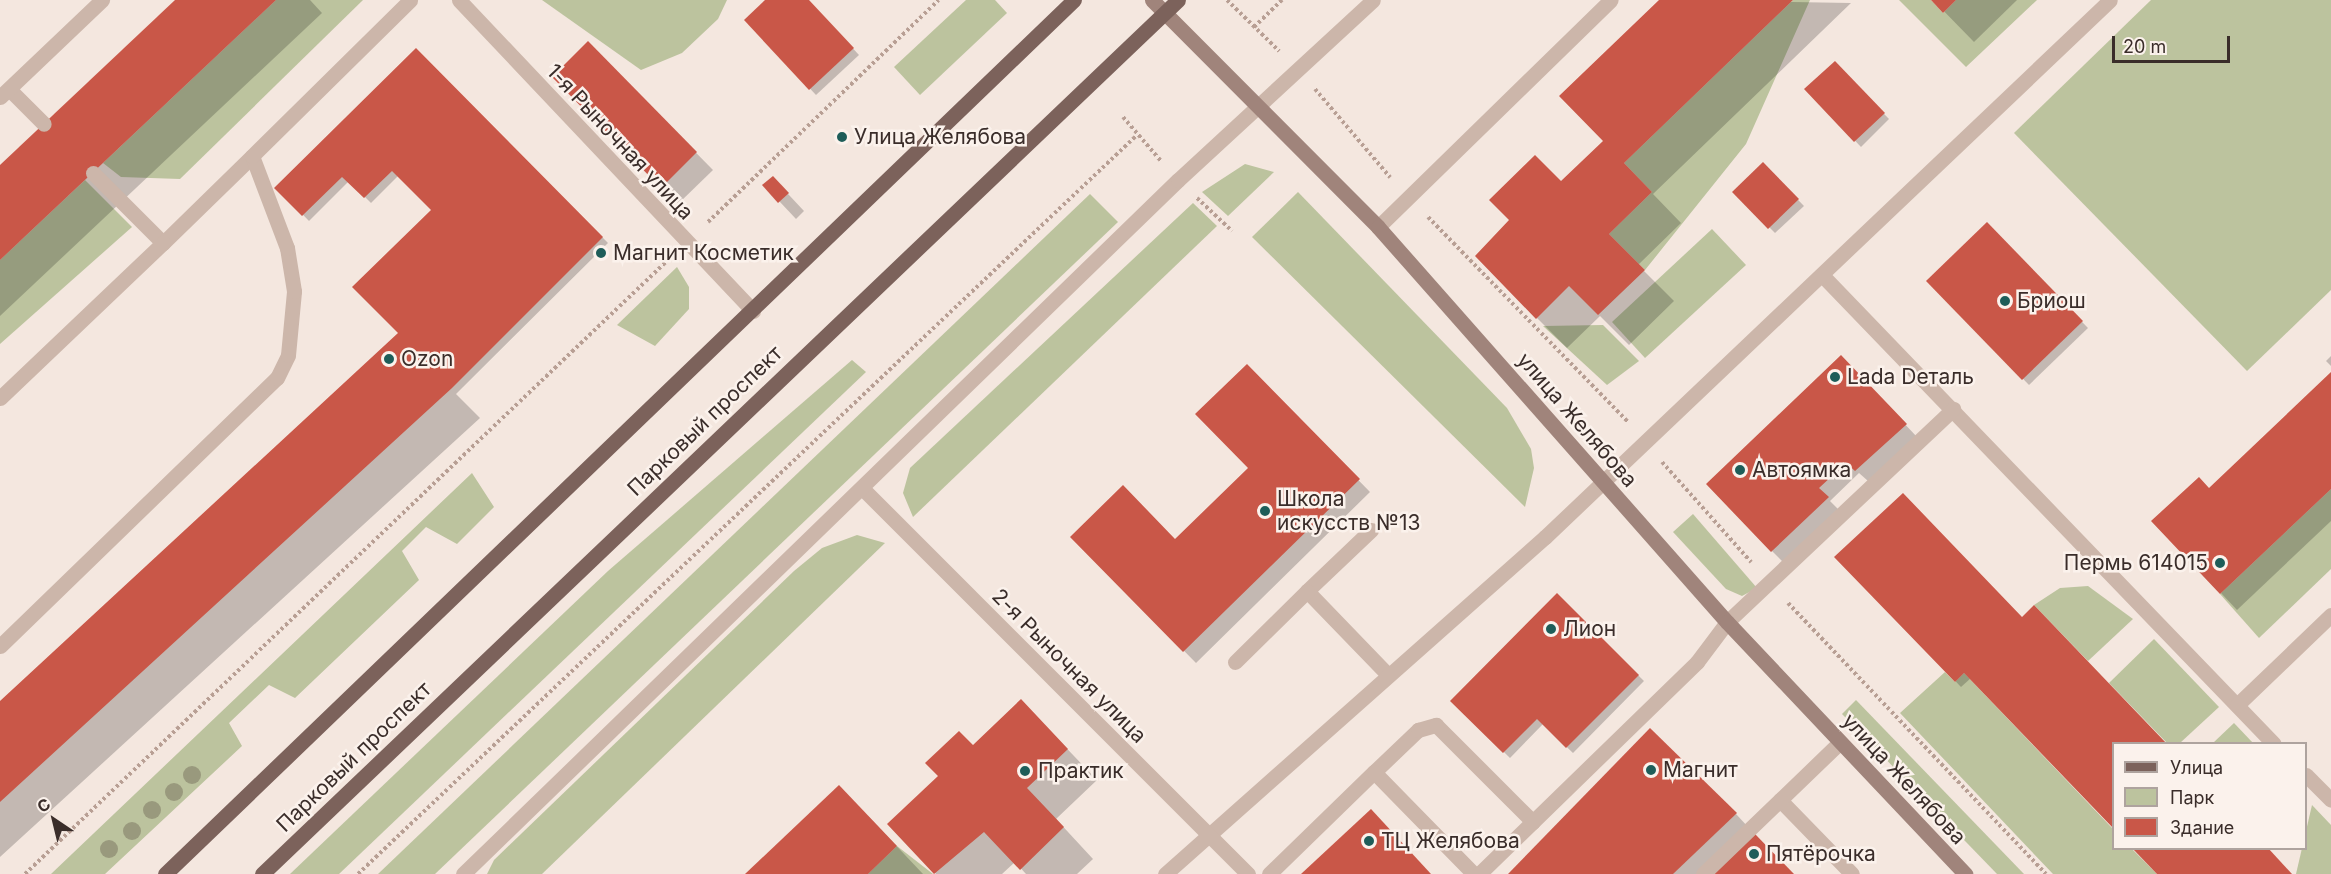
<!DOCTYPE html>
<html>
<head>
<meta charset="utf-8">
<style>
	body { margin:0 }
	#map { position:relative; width:2331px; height:874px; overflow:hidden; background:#f4e7df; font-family:Inter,sans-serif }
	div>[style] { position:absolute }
	.green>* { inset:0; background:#bcc39e }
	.shadow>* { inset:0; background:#0003 }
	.building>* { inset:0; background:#c95748 }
	.path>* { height:4px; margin-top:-2px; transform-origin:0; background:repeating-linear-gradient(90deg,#b89f94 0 3px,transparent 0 6px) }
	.lane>* { height:15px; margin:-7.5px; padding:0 7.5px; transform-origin:7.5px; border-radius:7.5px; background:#ccb6aa }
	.street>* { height:15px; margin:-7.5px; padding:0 7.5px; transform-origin:7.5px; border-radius:7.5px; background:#ccb6aa }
	.secondary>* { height:15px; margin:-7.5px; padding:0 7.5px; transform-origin:7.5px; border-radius:7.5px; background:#a0847b }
	.primary>* { height:15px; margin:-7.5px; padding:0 7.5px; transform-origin:7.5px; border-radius:7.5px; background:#7c625b }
	.trees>* { width:18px; height:18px; margin:-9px; border-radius:50%; background:#99997d }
	.dots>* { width:16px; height:16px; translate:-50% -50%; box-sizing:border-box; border:3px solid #fbf2ec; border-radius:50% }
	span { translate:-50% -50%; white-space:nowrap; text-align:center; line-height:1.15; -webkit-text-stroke:5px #fbf2ec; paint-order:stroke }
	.poi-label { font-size:21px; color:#3a2d2a }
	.left { translate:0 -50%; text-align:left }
	.right { translate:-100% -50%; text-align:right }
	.street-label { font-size:21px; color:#3a2d2a }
	.legend { position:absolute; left:2112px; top:742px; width:195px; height:108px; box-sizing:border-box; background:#fbf2ec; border:2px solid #aea39e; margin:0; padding:8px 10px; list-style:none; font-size:18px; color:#3a2d2a }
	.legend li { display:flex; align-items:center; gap:12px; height:30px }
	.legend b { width:30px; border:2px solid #aea39e }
	.north { position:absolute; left:24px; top:790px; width:60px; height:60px; -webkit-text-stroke:4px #fbf2ec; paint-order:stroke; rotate:325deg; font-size:16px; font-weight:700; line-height:24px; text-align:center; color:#3a2d2a }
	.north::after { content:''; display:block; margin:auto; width:21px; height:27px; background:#3a2d2a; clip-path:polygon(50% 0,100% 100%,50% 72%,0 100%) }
	.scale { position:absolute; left:2112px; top:36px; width:118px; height:27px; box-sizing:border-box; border:3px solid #3a2d2a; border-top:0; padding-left:8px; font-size:18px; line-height:21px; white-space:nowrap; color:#3a2d2a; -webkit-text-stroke:4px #fbf2ec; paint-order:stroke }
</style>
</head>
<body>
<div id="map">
	<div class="green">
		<i style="clip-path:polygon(276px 0,363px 0,180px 179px,121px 177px,103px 163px)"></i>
		<i style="clip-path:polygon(542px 0,727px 0,718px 19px,682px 53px,641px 70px)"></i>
		<i style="clip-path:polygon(966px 0,995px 0,1007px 13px,920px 95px,894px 67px)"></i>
		<i style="clip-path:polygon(1793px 0,1810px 0,1746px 144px,1645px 270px,1609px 234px,1652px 192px,1624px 163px)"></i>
		<i style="clip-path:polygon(1899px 0,1931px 0,1943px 13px,1956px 0,2037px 0,1966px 67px)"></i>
		<i style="clip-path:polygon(2151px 0,2331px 0,2331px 290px,2247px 371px,2014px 133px)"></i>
		<i style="clip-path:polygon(1245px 164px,1274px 172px,1228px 216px,1202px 192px)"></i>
		<i style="clip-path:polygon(85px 180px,132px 227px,0 344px,0 260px)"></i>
		<i style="clip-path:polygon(1298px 192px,1507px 408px,1531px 449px,1534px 468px,1525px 507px,1252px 237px)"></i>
		<i style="clip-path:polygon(1090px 194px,1118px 222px,435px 874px,378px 874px)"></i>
		<i style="clip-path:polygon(1193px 203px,1217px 226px,913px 517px,903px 493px,910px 468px)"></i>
		<i style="clip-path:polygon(1712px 229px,1746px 265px,1645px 358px,1612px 322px)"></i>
		<i style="clip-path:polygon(677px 267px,689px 287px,689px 309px,655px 346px,617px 325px)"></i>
		<i style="clip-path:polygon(1603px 325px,1639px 361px,1607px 385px,1543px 326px)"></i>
		<i style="clip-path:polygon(852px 360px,866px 372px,339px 874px,290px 874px,608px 571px)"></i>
		<i style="clip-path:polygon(472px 473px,494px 507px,457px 544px,426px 527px,402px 551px,419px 580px,295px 698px,269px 685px,229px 723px,242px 746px,105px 874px,51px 874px)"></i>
		<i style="clip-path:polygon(2331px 489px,2331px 569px,2259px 638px,2220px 594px)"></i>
		<i style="clip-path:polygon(1693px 514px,1757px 588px,1742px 596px,1726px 589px,1673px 532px)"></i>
		<i style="clip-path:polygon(857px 535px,885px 543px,542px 874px,487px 874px,494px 860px,794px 571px,822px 548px)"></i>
		<i style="clip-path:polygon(2088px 586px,2133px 619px,2088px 661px,2034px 605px,2060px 588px)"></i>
		<i style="clip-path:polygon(2154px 639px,2219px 707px,2180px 743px,2167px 743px,2109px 683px)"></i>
		<i style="clip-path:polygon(1945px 672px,1955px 682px,1964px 673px,2113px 829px,2114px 848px,2132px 849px,2157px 874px,2053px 874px,1900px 713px)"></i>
		<i style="clip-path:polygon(1856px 700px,2024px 874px,1997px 874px,1842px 714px)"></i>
		<i style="clip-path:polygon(2234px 723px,2253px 743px,2213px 743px)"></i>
		<i style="clip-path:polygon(2312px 805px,2331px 825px,2331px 874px,2296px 874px)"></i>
		<i style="clip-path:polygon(897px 846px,933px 874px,868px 874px)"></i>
	</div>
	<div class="shadow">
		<i style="clip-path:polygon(178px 0,310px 0,322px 13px,0 316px,0 166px)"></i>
		<i style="clip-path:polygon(767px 0,808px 0,859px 55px,816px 95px,746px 20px)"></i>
		<i style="clip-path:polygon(1661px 0,1851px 3px,1653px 194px,1681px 223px,1638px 265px,1674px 301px,1629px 345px,1600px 316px,1567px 348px,1537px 318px,1561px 183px,1605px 141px)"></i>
		<i style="clip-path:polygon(1933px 0,2017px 0,1974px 42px)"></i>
		<i style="clip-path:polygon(588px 43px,713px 170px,678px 204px,554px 77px)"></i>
		<i style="clip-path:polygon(416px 50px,608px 243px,456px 394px,480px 418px,0 857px,0 703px,400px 333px,433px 210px,399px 175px,371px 203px,349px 181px,309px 221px,277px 188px)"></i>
		<i style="clip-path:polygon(1835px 63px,1889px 119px,1861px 147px,1806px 89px)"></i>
		<i style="clip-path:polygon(1763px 164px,1804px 206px,1775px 233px,1734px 192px)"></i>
		<i style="clip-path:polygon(773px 178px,804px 211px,796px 219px,764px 185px)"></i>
		<i style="clip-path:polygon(1987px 224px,2088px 328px,2029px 385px,1929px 281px)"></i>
		<i style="clip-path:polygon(2331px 356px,2331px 366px,2326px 361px)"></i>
		<i style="clip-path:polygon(1247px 366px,1370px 492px,1196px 663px,1072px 537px,1176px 541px,1250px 468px)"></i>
		<i style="clip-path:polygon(1853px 369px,1917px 437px,1868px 481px,1859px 473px,1830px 501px,1839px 510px,1784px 563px,1772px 551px)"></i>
		<i style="clip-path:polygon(2331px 374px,2331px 521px,2237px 610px,2221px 593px)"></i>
		<i style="clip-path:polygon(1837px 557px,1971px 678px,1961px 687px)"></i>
		<i style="clip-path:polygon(1557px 595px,1644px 681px,1573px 753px,1543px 724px,1510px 758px,1452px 701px)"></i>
		<i style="clip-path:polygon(1051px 732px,1097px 780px,1056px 819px,1093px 859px,1077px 874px,1026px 874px,1015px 862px,1002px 874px,936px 874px,889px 824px,973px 747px)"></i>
		<i style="clip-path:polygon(1736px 814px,1792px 874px,1510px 874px)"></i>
		<i style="clip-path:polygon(869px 817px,923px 874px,747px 874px)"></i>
	</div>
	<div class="building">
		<i style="clip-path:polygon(175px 0,276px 0,0 260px,0 165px)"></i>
		<i style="clip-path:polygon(765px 0,809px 0,854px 48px,809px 90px,744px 20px)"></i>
		<i style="clip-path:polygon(1659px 0,1793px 0,1624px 163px,1652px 192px,1609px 234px,1645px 270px,1598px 315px,1569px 286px,1536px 319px,1475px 256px,1509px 220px,1489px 200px,1535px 155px,1561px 181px,1603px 141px,1559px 96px)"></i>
		<i style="clip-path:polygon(1931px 0,1956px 0,1943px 13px)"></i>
		<i style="clip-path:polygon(588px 41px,697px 152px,661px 188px,552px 77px)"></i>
		<i style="clip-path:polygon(416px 48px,603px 237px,452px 388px,0 802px,0 701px,398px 333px,352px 287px,431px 210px,392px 171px,364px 198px,342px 177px,302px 216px,274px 188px)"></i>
		<i style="clip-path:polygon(1835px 61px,1885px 113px,1854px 142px,1804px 89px)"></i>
		<i style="clip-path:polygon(1763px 162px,1799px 199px,1768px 229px,1732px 192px)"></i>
		<i style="clip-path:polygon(773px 176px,789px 193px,778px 203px,762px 185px)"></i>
		<i style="clip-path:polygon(1987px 222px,2083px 321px,2022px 380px,1926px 281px)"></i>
		<i style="clip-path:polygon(1841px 355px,1907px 424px,1855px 471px,1846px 463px,1819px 488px,1829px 497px,1771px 552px,1706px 484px)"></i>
		<i style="clip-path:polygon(1247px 364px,1360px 479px,1183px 652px,1070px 537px,1123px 485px,1175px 539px,1248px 468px,1195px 414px)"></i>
		<i style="clip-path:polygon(2331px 372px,2331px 489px,2220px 594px,2151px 521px,2199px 477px,2209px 488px)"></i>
		<i style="clip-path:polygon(1903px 493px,2022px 617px,2034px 605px,2167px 744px,2114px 744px,2114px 829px,1964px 673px,1955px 682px,1834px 557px)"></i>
		<i style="clip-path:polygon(1557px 593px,1639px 675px,1566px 748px,1537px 719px,1503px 753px,1450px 701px)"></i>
		<i style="clip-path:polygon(1021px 699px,1068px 749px,1027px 788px,1064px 827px,1020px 870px,984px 832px,934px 874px,887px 824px,938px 776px,925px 763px,959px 731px,973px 745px)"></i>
		<i style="clip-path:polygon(1650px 728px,1737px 813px,1673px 874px,1508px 874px)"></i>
		<i style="clip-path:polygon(839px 785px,897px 846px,868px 874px,745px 874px)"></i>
		<i style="clip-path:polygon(1371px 809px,1431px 874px,1301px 874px)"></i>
		<i style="clip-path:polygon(1755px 834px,1794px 874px,1713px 874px)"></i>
		<i style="clip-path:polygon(2132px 848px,2268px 848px,2292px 874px,2157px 874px)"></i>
	</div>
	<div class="path">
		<i style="left:1227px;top:0;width:73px;rotate:44.4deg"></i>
		<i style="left:1254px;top:27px;width:39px;rotate:-44deg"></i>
		<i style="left:1315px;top:89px;width:116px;rotate:49.6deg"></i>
		<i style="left:1123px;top:117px;width:58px;rotate:49.2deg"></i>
		<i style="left:1197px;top:198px;width:48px;rotate:43.3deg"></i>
		<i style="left:1428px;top:217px;width:286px;rotate:45.7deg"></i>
		<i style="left:708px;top:222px;width:320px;rotate:-43.9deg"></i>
		<i style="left:1662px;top:462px;width:134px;rotate:48.3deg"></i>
		<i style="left:1788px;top:603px;width:374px;rotate:46.4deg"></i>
		<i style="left:25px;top:874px;width:889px;rotate:-43.68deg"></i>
		<i style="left:358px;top:874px;width:1074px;rotate:-43.49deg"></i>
	</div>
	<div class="lane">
		<i style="left:9px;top:89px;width:49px;rotate:45deg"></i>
		<i style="left:0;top:97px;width:141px;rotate:-43.6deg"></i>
		<i style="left:93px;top:173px;width:99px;rotate:45deg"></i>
		<i style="left:163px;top:243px;width:124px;rotate:-44.3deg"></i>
		<i style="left:1378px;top:227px;width:325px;rotate:-44.3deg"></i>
		<i style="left:1822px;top:275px;width:651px;rotate:46.06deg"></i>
		<i style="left:0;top:398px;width:225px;rotate:-43.6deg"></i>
		<i style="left:1371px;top:530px;width:88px;rotate:136.4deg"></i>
		<i style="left:1307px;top:591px;width:117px;rotate:46deg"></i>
		<i style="left:0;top:646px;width:385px;rotate:-44.1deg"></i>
		<i style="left:277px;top:378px;width:25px;rotate:-64deg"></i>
		<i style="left:288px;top:355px;width:64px;rotate:-84.6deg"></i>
		<i style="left:294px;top:291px;width:44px;rotate:-99.2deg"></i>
		<i style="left:287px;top:248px;width:98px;rotate:-110.8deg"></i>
		<i style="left:252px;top:156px;width:222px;rotate:-44.6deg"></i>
		<i style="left:1235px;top:662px;width:101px;rotate:-44.6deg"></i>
		<i style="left:2237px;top:705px;width:130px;rotate:-43.8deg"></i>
		<i style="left:1374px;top:772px;width:61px;rotate:-43.7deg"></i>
		<i style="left:1418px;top:730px;width:19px;rotate:-16deg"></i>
		<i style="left:1436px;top:725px;width:137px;rotate:45deg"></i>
		<i style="left:2306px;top:775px;width:35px;rotate:45deg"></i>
		<i style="left:1780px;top:800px;width:103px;rotate:45.8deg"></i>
		<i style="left:1165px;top:874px;width:508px;rotate:-41.57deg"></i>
		<i style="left:1545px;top:537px;width:779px;rotate:-43.54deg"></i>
		<i style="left:1269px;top:874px;width:146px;rotate:-44.2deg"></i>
		<i style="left:1374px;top:772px;width:143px;rotate:45.6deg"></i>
		<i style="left:1479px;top:874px;width:304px;rotate:-44.2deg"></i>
		<i style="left:1697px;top:662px;width:50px;rotate:-53.1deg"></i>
		<i style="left:1727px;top:622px;width:311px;rotate:-43.3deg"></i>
		<i style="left:1703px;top:874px;width:190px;rotate:-43.9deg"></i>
	</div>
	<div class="street">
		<i style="left:459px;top:0;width:428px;rotate:46.6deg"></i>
		<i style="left:862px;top:488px;width:546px;rotate:45deg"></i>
		<i style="left:463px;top:874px;width:996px;rotate:-44.15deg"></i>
		<i style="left:1178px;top:180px;width:265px;rotate:-42.7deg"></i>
	</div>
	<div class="secondary">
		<i style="left:1152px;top:0;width:320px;rotate:45.1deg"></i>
		<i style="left:1378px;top:227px;width:527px;rotate:48.54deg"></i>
		<i style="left:1727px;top:622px;width:347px;rotate:46.6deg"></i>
	</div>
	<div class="primary">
		<i style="left:165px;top:874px;width:1261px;rotate:-43.88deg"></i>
		<i style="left:262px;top:874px;width:1266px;rotate:-43.66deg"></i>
	</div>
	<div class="trees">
		<i style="left:192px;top:775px"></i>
		<i style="left:174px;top:792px"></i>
		<i style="left:152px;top:810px"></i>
		<i style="left:132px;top:831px"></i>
		<i style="left:109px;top:849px"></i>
	</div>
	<div class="dots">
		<i style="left:842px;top:137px;background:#1e5d59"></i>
		<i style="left:601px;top:253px;background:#1e5d59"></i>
		<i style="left:2005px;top:301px;background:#1e5d59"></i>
		<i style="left:389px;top:359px;background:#1e5d59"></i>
		<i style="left:1835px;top:377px;background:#1e5d59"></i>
		<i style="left:1740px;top:470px;background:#1e5d59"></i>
		<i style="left:1265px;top:511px;background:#1e5d59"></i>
		<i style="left:2220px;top:563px;background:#1e5d59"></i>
		<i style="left:1551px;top:629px;background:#1e5d59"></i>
		<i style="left:1651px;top:770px;background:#1e5d59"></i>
		<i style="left:1025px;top:771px;background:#1e5d59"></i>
		<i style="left:1369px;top:841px;background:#1e5d59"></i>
		<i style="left:1754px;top:854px;background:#1e5d59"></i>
	</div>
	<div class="poi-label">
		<span class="left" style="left:854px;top:137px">Улица Желябова</span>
		<span class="left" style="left:613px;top:253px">Магнит Косметик</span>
		<span class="left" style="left:2017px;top:301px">Бриош</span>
		<span class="left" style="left:401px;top:359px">Ozon</span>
		<span class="left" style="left:1847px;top:377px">Lada Dеталь</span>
		<span class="left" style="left:1752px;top:470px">Автоямка</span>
		<span class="left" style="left:1277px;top:511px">Школа<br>искусств №13</span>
		<span class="right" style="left:2208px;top:563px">Пермь 614015</span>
		<span class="left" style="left:1563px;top:629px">Лион</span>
		<span class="left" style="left:1663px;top:770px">Магнит</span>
		<span class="left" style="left:1038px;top:771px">Практик</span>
		<span class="left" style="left:1381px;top:841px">ТЦ Желябова</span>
		<span class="left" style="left:1766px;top:854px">Пятёрочка</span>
	</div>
	<div class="street-label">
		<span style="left:620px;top:142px;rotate:47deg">1-я Рыночная улица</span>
		<span style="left:1577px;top:420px;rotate:49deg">улица Желябова</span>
		<span style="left:705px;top:421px;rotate:-44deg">Парковый проспект</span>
		<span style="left:1069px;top:666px;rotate:45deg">2-я Рыночная улица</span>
		<span style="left:354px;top:757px;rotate:-44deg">Парковый проспект</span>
		<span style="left:1904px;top:779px;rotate:47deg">улица Желябова</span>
	</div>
	<ul class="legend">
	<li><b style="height:8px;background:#7c625b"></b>Улица</li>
	<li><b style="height:16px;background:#bcc39e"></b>Парк</li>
	<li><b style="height:16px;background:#c95748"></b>Здание</li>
	</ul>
	<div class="north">С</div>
	<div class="scale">20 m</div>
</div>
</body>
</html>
